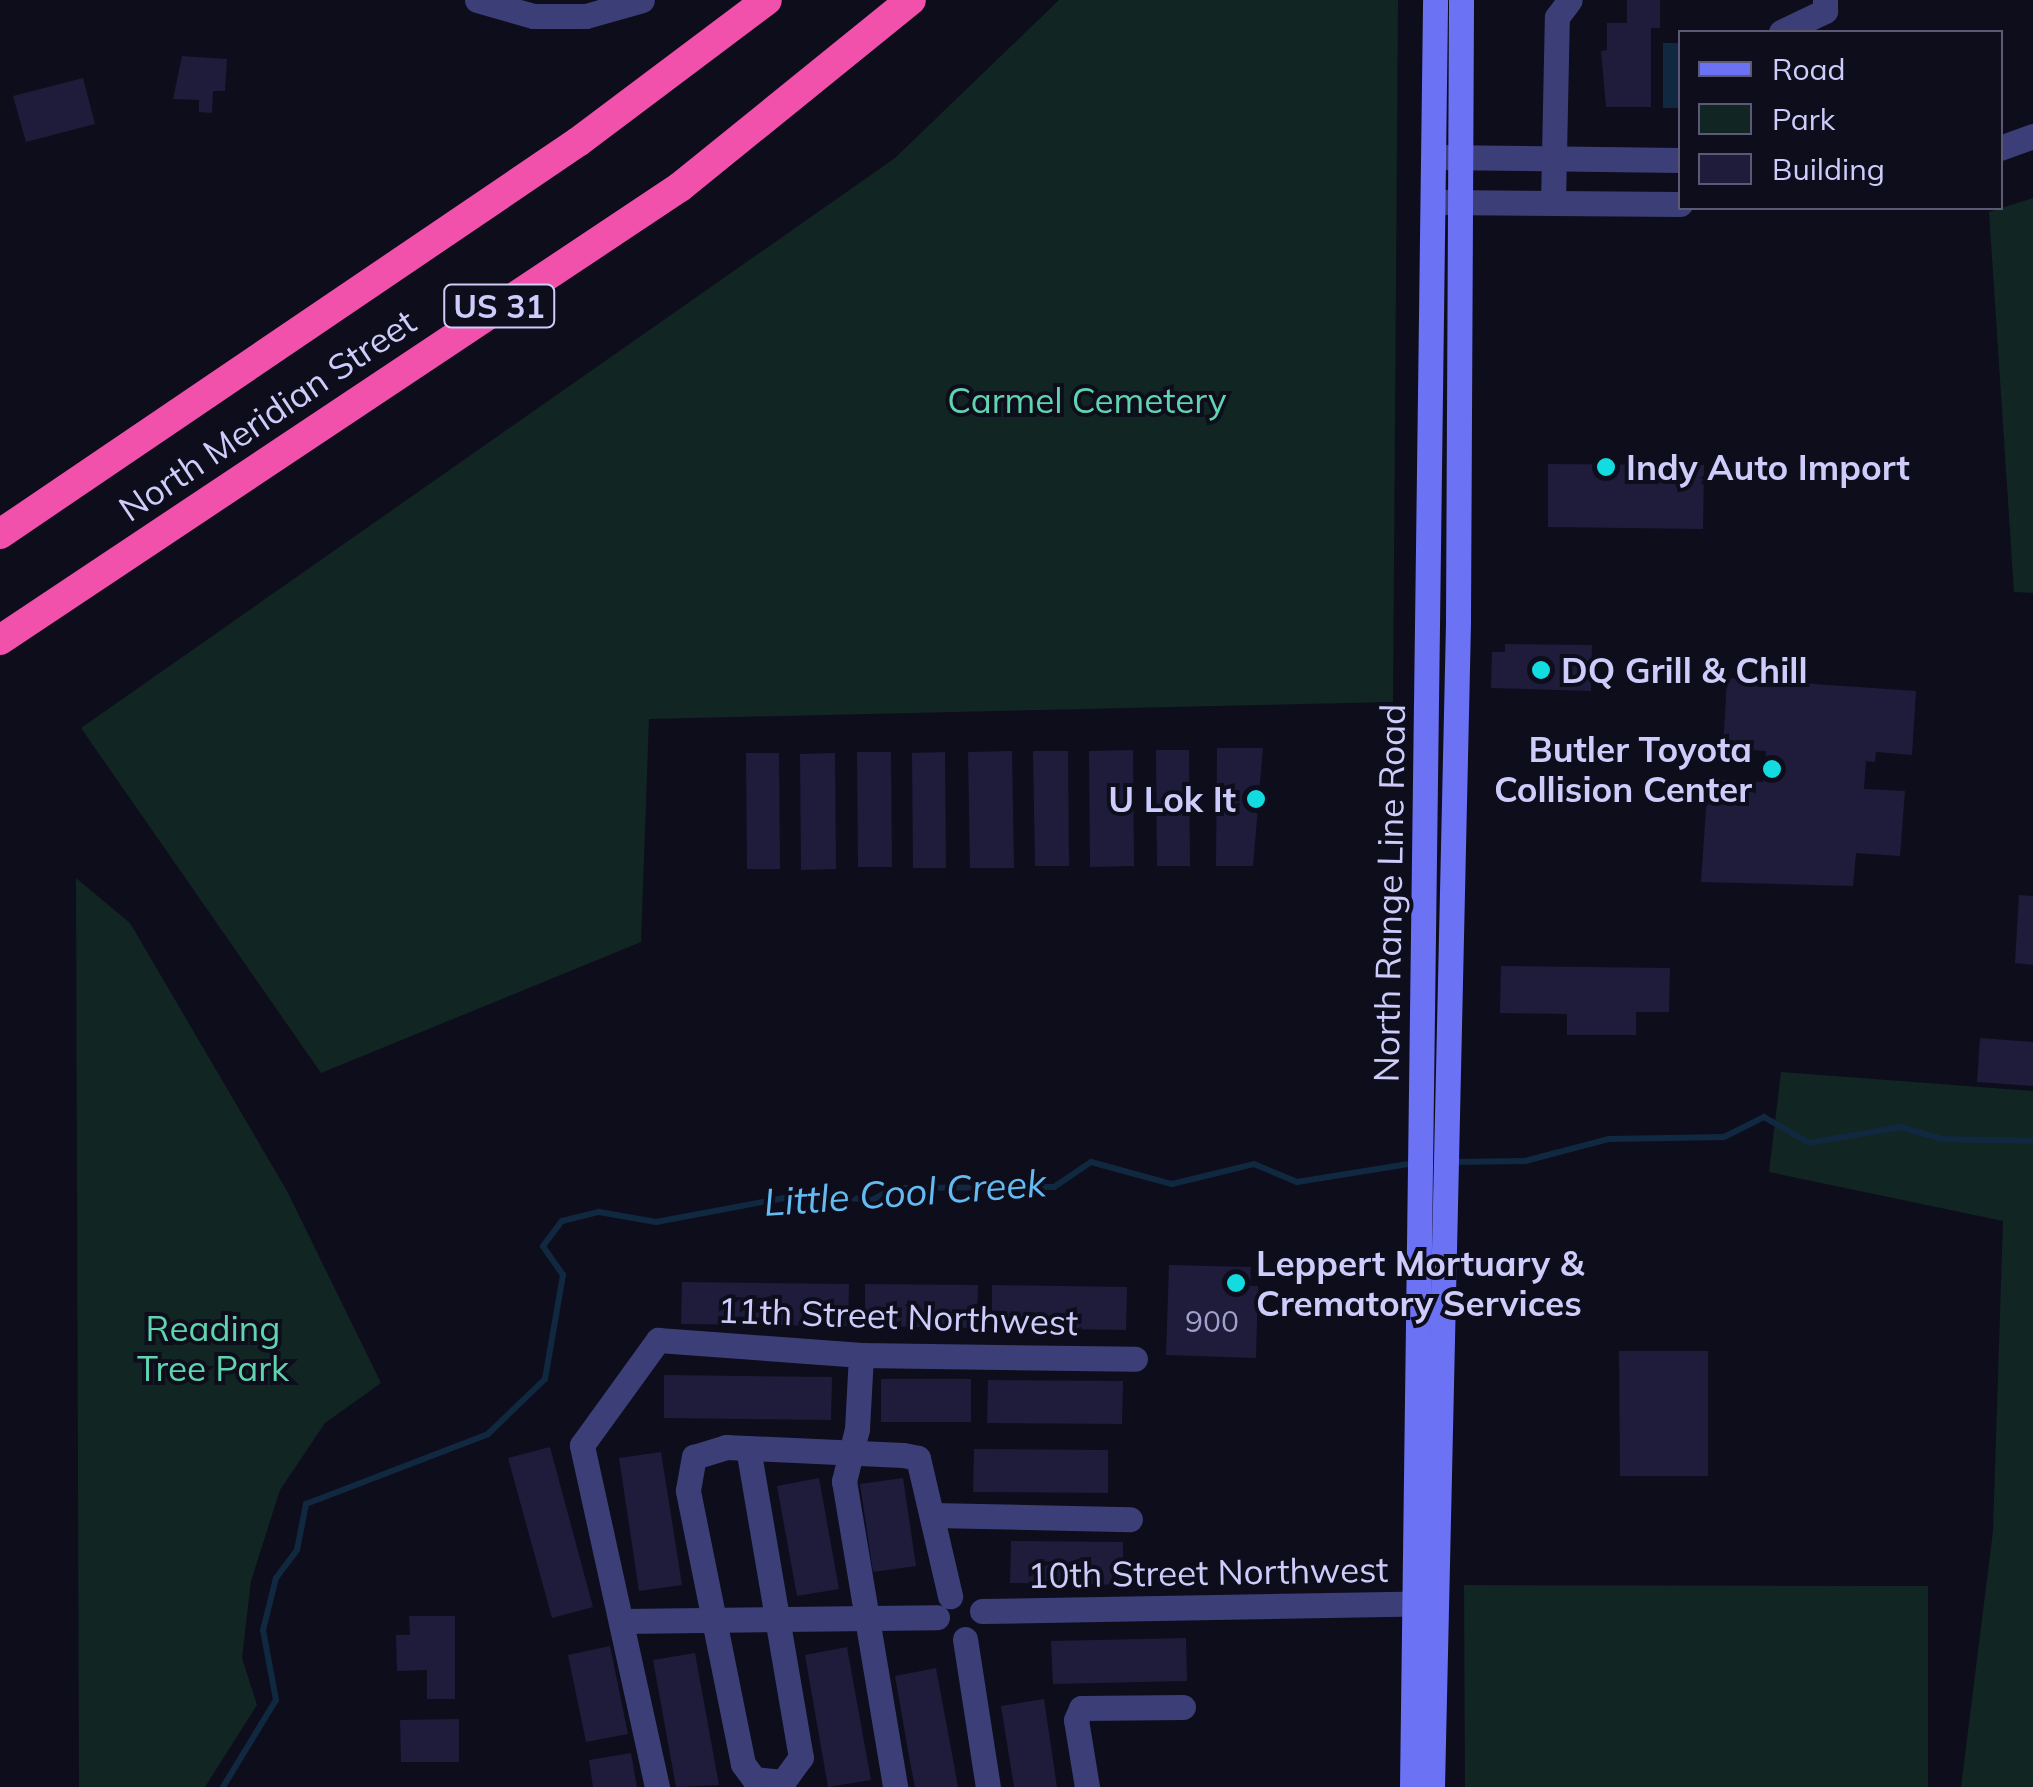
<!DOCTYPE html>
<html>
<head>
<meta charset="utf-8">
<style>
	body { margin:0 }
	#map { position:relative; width:2033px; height:1787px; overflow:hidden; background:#0e0d1c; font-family:Mulish,sans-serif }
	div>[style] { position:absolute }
	.green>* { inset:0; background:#112523 }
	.water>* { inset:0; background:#112841 }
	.stream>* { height:6px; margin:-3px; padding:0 3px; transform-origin:3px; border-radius:3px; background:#112841 }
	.building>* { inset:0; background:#1f1b3b }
	.street>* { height:25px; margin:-12.5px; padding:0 12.5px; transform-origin:12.5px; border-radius:12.5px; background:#3c3e77 }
	.secondary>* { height:25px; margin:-12.5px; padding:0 12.5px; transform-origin:12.5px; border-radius:12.5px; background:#6b72f3 }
	.highway>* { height:30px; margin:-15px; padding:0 15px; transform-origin:15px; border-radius:15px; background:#f151aa }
	.dots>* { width:28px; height:28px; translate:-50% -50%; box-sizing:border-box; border:5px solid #0e0d1c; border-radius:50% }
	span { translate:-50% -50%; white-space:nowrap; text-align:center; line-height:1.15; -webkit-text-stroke:8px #0e0d1c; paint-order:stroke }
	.number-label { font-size:30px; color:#a2a0cb }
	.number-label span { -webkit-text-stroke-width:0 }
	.shield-label span { padding:2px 8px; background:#0e0d1c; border:2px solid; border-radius:8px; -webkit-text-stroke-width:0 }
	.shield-label { font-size:32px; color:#ceccfb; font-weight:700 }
	.park-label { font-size:35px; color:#5fd4ae }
	.street-label { font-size:35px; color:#ceccfb }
	.poi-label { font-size:35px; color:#ceccfb; font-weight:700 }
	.left { translate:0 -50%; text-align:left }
	.right { translate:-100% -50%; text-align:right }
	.water-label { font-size:38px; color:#63bbf2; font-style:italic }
	.legend { position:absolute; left:1678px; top:30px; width:325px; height:180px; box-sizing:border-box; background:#0e0d1c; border:2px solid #5b5975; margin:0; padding:12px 18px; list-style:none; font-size:30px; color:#ceccfb }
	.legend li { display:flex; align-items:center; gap:20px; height:50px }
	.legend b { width:50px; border:2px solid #5b5975 }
</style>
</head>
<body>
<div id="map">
	<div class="green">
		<i style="clip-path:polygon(1059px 0,1398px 0,1393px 702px,649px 719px,641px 942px,321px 1073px,81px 728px,895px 158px)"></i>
		<i style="clip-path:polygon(2033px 198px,2033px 593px,2014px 592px,1989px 212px)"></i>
		<i style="clip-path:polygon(76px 878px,130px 923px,287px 1191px,381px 1383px,325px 1423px,280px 1490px,251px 1581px,242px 1658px,257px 1705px,205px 1787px,79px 1787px)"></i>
		<i style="clip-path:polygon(1781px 1072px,2033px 1091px,2033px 1787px,1961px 1787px,1993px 1531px,2003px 1221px,1769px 1172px)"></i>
		<i style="clip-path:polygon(1464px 1585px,1928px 1586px,1928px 1787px,1465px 1787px)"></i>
	</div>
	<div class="water">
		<i style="clip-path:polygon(1663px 43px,1680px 43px,1680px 108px,1663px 108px)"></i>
	</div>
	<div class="stream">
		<i style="left:1452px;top:1162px;width:73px;rotate:-0.8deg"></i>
		<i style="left:1525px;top:1161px;width:87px;rotate:-14.7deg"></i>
		<i style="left:1609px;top:1139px;width:115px;rotate:-1deg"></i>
		<i style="left:1724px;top:1137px;width:45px;rotate:-26.6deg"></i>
		<i style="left:1764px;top:1117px;width:52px;rotate:30deg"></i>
		<i style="left:1809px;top:1143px;width:93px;rotate:-9.9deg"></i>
		<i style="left:1901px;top:1127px;width:43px;rotate:16.3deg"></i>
		<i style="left:1942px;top:1139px;width:91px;rotate:1.3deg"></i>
		<i style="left:223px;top:1787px;width:102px;rotate:-58.7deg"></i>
		<i style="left:276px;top:1700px;width:71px;rotate:-100.5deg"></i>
		<i style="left:263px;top:1630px;width:54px;rotate:-76deg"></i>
		<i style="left:276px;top:1578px;width:35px;rotate:-53deg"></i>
		<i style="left:297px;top:1550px;width:47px;rotate:-78.9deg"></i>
		<i style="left:306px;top:1504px;width:195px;rotate:-21deg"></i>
		<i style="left:488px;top:1434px;width:79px;rotate:-44deg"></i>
		<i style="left:545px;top:1379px;width:106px;rotate:-80.2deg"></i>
		<i style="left:563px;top:1275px;width:35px;rotate:-125deg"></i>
		<i style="left:543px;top:1246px;width:31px;rotate:-53deg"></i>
		<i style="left:562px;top:1221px;width:38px;rotate:-14deg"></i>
		<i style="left:599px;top:1212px;width:58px;rotate:10deg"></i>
		<i style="left:656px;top:1222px;width:152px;rotate:-10.6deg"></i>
		<i style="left:805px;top:1194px;width:67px;rotate:5.1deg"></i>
		<i style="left:872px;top:1200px;width:26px;rotate:-28deg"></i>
		<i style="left:895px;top:1188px;width:159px;rotate:-0.4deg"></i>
		<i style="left:1054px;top:1187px;width:45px;rotate:-34deg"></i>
		<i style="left:1091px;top:1162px;width:84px;rotate:15.2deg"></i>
		<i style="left:1172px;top:1184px;width:84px;rotate:-13.7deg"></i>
		<i style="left:1254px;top:1164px;width:47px;rotate:22.7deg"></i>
		<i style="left:1297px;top:1182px;width:119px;rotate:-9.2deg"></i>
	</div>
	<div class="building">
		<i style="clip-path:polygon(1627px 0,1660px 0,1660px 28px,1651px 28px,1651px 107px,1606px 107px,1601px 51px,1607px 50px,1607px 23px,1627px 23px)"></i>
		<i style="clip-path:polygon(182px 56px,227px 59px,225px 91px,213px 91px,212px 113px,199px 112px,199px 100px,173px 99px)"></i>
		<i style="clip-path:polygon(83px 78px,95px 124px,26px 142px,13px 96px)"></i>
		<i style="clip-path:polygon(1548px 464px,1704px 465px,1703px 529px,1548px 527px)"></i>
		<i style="clip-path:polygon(1505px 644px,1592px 645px,1591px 691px,1491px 688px,1492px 652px,1505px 652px)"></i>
		<i style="clip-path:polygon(1727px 678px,1916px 691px,1912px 755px,1876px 752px,1875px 762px,1866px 761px,1864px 789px,1905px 791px,1900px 856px,1856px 853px,1853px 886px,1701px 882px,1708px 779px,1763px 782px,1766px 751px,1723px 748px)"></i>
		<i style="clip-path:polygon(1217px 748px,1263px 748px,1253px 866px,1216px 866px)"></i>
		<i style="clip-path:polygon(1133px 750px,1134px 866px,1090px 867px,1089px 751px)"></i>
		<i style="clip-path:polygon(1156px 750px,1189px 750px,1190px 866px,1157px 866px)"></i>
		<i style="clip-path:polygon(1012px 751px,1014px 868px,970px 868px,968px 752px)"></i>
		<i style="clip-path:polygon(1033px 751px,1068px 751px,1069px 866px,1035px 866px)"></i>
		<i style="clip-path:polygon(857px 752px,891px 752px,892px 867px,858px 867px)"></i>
		<i style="clip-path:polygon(945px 752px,946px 868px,913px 868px,912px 753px)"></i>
		<i style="clip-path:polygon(746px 753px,779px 753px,780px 869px,747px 869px)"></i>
		<i style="clip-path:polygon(835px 753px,836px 869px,801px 870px,800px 754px)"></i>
		<i style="clip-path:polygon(2019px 895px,2033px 896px,2033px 965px,2015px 963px)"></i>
		<i style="clip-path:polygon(1501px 966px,1670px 968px,1669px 1012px,1636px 1012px,1636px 1035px,1567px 1035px,1567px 1014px,1500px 1013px)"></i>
		<i style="clip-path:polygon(1980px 1038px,2033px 1042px,2033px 1086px,1977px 1082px)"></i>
		<i style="clip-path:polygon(1169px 1265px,1251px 1267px,1250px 1286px,1258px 1286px,1256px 1358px,1166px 1355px)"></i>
		<i style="clip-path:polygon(682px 1282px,849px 1284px,848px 1326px,681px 1324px)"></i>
		<i style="clip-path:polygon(865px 1284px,978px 1285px,977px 1328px,865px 1326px)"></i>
		<i style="clip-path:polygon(992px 1285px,1127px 1287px,1126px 1330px,992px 1328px)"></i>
		<i style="clip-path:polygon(1619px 1351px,1708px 1351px,1708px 1476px,1620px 1476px)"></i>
		<i style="clip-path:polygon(664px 1375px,832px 1377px,831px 1420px,664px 1418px)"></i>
		<i style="clip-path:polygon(881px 1379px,971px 1379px,971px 1422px,881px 1422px)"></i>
		<i style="clip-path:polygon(988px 1380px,1123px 1381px,1122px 1424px,987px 1423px)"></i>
		<i style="clip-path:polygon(550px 1447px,593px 1607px,552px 1618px,508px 1458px)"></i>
		<i style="clip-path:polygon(974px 1449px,1108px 1450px,1108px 1493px,973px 1492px)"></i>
		<i style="clip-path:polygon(661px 1452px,682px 1585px,639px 1591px,619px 1458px)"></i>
		<i style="clip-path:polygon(819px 1478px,839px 1589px,797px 1596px,777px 1486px)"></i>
		<i style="clip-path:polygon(903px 1478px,916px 1566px,873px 1572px,860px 1484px)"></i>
		<i style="clip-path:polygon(1011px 1541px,1123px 1542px,1123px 1585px,1010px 1583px)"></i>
		<i style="clip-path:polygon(409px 1616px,455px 1616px,455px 1699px,427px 1699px,427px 1670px,397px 1671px,396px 1635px,410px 1635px)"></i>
		<i style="clip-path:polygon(1186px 1638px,1187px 1681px,1053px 1684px,1051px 1641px)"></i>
		<i style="clip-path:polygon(610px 1646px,628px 1734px,586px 1742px,568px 1655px)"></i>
		<i style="clip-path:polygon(847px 1647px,871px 1780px,828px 1787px,805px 1655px)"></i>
		<i style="clip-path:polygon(695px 1653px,719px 1785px,676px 1787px,653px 1660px)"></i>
		<i style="clip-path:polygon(936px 1668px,952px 1754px,958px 1787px,915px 1787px,910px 1762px,895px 1676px)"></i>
		<i style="clip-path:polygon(1044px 1699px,1057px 1787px,1014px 1787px,1001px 1706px)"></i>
		<i style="clip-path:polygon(459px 1719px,459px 1762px,401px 1762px,400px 1720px)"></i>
		<i style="clip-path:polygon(631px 1753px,637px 1787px,593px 1787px,589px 1760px)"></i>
	</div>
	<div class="street">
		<i style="left:477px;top:0;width:58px;rotate:15.9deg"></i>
		<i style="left:533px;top:16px;width:53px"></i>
		<i style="left:586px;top:16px;width:58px;rotate:-15.9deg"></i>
		<i style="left:1781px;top:32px;width:49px;rotate:-25.5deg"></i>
		<i style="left:1825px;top:11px;width:11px;rotate:-90deg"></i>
		<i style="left:2000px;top:148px;width:35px;rotate:-20deg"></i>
		<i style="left:1434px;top:157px;width:246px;rotate:0.7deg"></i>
		<i style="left:1439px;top:202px;width:241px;rotate:0.5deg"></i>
		<i style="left:1553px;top:202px;width:185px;rotate:-88.8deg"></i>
		<i style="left:1557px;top:17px;width:21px;rotate:-53deg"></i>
		<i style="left:861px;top:1355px;width:74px;rotate:93.1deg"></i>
		<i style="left:857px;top:1429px;width:54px;rotate:104deg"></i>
		<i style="left:844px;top:1481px;width:310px;rotate:80.5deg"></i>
		<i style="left:748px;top:1448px;width:314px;rotate:80.3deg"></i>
		<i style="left:801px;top:1757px;width:31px;rotate:126deg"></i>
		<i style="left:783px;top:1782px;width:29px;rotate:-174deg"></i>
		<i style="left:754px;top:1779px;width:19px;rotate:-126deg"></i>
		<i style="left:743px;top:1764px;width:279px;rotate:-101.4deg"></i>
		<i style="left:688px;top:1490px;width:34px;rotate:-80deg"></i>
		<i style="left:694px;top:1457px;width:34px;rotate:-17deg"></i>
		<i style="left:726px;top:1447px;width:177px;rotate:2.6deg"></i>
		<i style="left:903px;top:1455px;width:15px;rotate:11deg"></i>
		<i style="left:918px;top:1458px;width:142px;rotate:76.9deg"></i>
		<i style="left:932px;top:1515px;width:198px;rotate:1.2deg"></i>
		<i style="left:982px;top:1611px;width:450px;rotate:-1deg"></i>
		<i style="left:623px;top:1621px;width:314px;rotate:-0.7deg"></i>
		<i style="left:965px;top:1639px;width:150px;rotate:81.2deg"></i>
		<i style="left:657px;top:1787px;width:350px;rotate:-102.4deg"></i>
		<i style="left:582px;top:1445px;width:130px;rotate:-54.1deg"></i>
		<i style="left:658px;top:1340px;width:204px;rotate:4.2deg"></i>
		<i style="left:861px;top:1355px;width:274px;rotate:0.8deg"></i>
		<i style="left:1087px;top:1787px;width:68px;rotate:-99.3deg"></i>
		<i style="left:1076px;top:1720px;width:13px;rotate:-67deg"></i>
		<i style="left:1081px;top:1708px;width:102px;rotate:-0.6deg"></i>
	</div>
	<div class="secondary">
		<i style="left:1412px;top:1787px;width:1787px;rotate:-89.26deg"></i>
		<i style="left:1432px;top:1787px;width:1167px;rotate:-88.72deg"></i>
		<i style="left:1458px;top:620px;width:620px;rotate:-89.72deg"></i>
	</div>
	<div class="highway">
		<i style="left:0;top:534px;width:698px;rotate:-34.15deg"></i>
		<i style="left:578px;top:142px;width:236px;rotate:-36.9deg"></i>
		<i style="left:0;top:640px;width:817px;rotate:-33.67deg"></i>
		<i style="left:680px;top:187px;width:297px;rotate:-39deg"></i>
	</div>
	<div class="dots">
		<i style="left:1606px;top:467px;background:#13dce1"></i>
		<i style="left:1541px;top:670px;background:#13dce1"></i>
		<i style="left:1772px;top:769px;background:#13dce1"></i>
		<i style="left:1256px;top:799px;background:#13dce1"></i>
		<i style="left:1236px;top:1283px;background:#13dce1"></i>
	</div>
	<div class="number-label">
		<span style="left:1212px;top:1321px">900</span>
	</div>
	<div class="shield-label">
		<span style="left:499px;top:306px">US 31</span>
	</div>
	<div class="park-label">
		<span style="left:1087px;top:400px">Carmel Cemetery</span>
		<span style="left:213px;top:1348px">Reading<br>Tree Park</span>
	</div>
	<div class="street-label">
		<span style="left:267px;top:415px;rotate:-34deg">North Meridian Street</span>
		<span style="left:1389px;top:893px;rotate:-89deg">North Range Line Road</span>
		<span style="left:898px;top:1316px;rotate:2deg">11th Street Northwest</span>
		<span style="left:1208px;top:1572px;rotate:-1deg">10th Street Northwest</span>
	</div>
	<div class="poi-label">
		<span class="left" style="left:1626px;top:467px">Indy Auto Import</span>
		<span class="left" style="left:1561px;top:670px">DQ Grill &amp; Chill</span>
		<span class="right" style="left:1752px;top:769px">Butler Toyota<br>Collision Center</span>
		<span class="right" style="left:1236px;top:799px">U Lok It</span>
		<span class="left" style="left:1256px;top:1283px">Leppert Mortuary &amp;<br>Crematory Services</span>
	</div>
	<div class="water-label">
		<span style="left:905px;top:1193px;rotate:-4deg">Little Cool Creek</span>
	</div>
	<ul class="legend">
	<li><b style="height:12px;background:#6b72f3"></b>Road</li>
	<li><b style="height:28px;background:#112523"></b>Park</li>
	<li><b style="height:28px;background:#1f1b3b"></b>Building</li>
	</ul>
</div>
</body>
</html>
